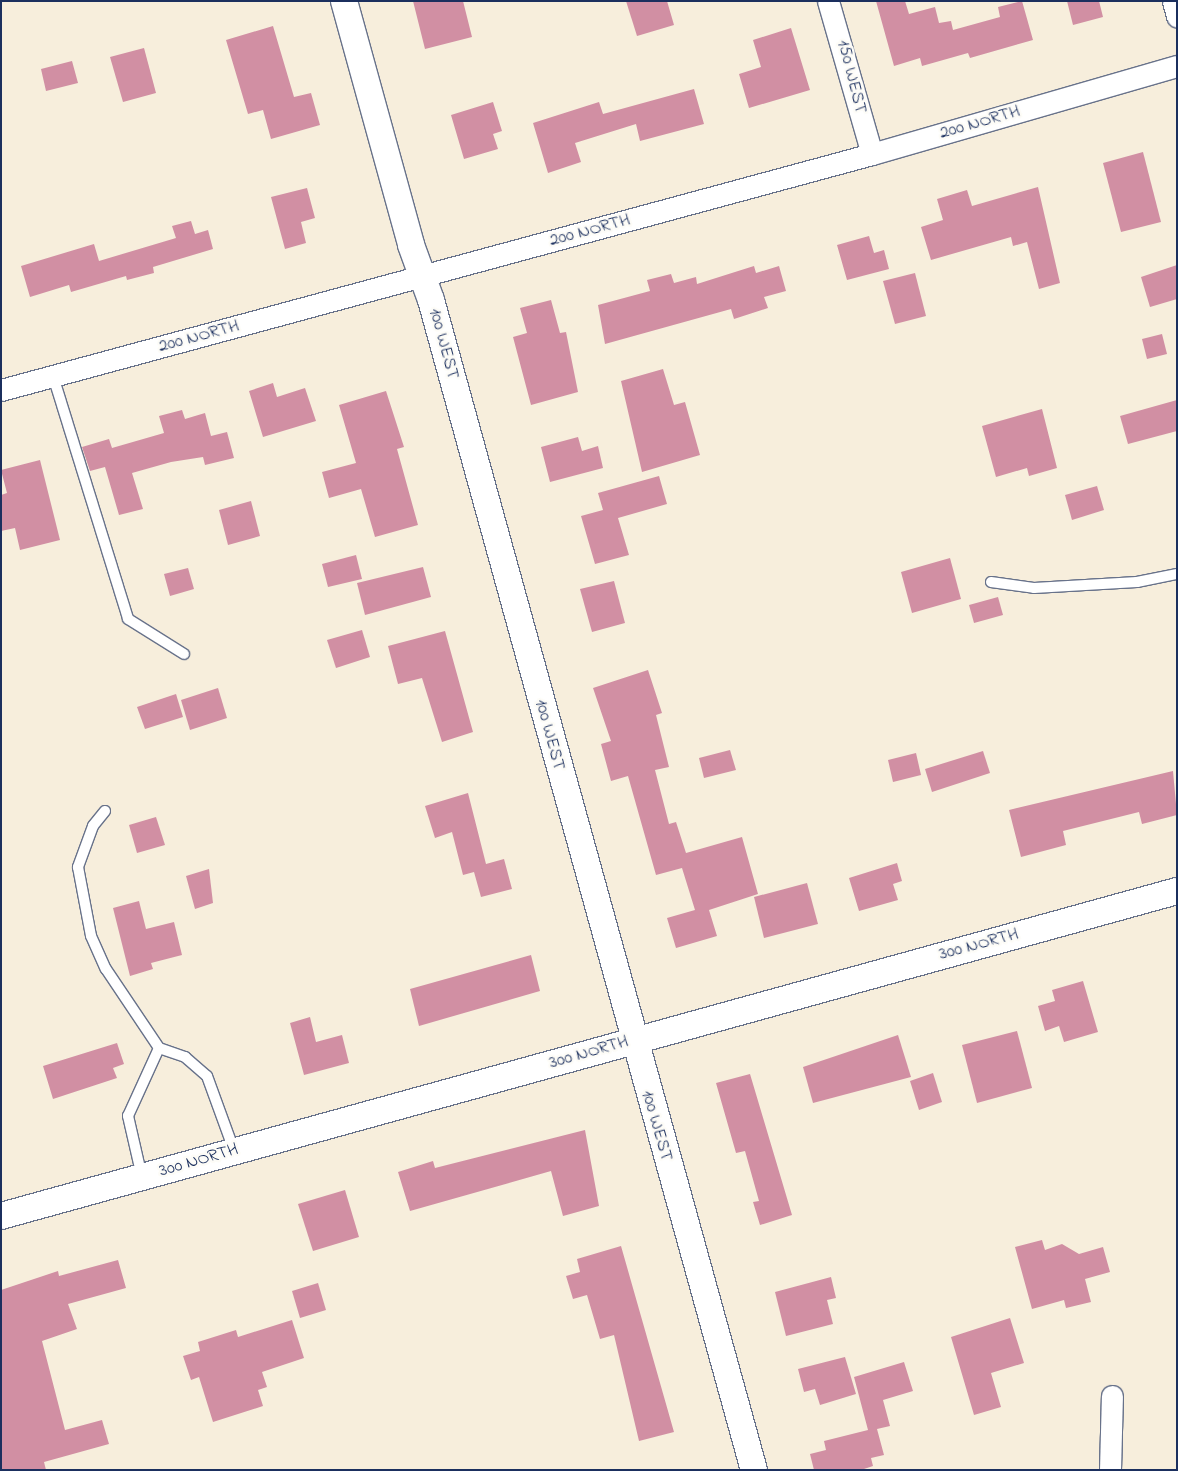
<!DOCTYPE html>
<html>
<head>
<meta charset="utf-8">
<style>
	body { margin:0 }
	#map { position:relative; width:1178px; height:1471px; overflow:hidden; background:#f7eedc; font-family:"Indie Flower",sans-serif }
	div>[style] { position:absolute }
	.building>* { inset:0; background:#d18fa3 }
	.roads { filter:drop-shadow(1px 0 #68728a) drop-shadow(-1px 0 #68728a) drop-shadow(0 1px #68728a) drop-shadow(0 -1px #68728a) }
	.service>* { height:10px; margin:-5px; padding:0 5px; transform-origin:5px; border-radius:5px; background:#fff }
	.minor>* { height:21px; margin:-10.5px; padding:0 10.5px; transform-origin:10.5px; border-radius:10.5px; background:#fff }
	.tertiary>* { height:26px; margin:-13px; padding:0 13px; transform-origin:13px; border-radius:13px; background:#fff }
	span { translate:-50% -50%; white-space:nowrap; text-align:center; line-height:1.15; -webkit-text-stroke:5px #fdfcf7; paint-order:stroke }
	.street-label { font-size:18px; color:#1b2f5e }
	.frame { position:absolute; inset:0; border:2px solid #1b2f5e; pointer-events:none }
</style>
</head>
<body>
<div id="map">
	<div class="building">
		<i style="clip-path:polygon(413px 1px,463px 1px,472px 37px,425px 49px)"></i>
		<i style="clip-path:polygon(626px 1px,667px 1px,674px 25px,637px 36px)"></i>
		<i style="clip-path:polygon(876px 1px,905px 1px,909px 14px,935px 7px,939px 23px,951px 21px,953px 30px,1000px 17px,998px 7px,1022px 1px,1033px 40px,970px 58px,968px 53px,922px 66px,920px 58px,894px 66px)"></i>
		<i style="clip-path:polygon(1067px 1px,1099px 1px,1103px 17px,1073px 25px)"></i>
		<i style="clip-path:polygon(273px 26px,294px 97px,311px 93px,320px 125px,271px 139px,263px 110px,248px 114px,226px 40px)"></i>
		<i style="clip-path:polygon(791px 28px,810px 90px,749px 108px,739px 74px,761px 67px,753px 40px)"></i>
		<i style="clip-path:polygon(144px 48px,156px 93px,123px 102px,110px 57px)"></i>
		<i style="clip-path:polygon(72px 61px,78px 83px,46px 91px,41px 69px)"></i>
		<i style="clip-path:polygon(694px 89px,704px 124px,640px 141px,636px 124px,575px 143px,581px 162px,548px 173px,533px 123px,599px 102px,603px 114px)"></i>
		<i style="clip-path:polygon(493px 102px,502px 131px,493px 134px,498px 149px,464px 159px,451px 115px)"></i>
		<i style="clip-path:polygon(1143px 152px,1161px 222px,1121px 232px,1103px 163px)"></i>
		<i style="clip-path:polygon(1038px 187px,1060px 283px,1039px 289px,1027px 242px,1013px 246px,1011px 237px,931px 260px,921px 227px,943px 220px,937px 199px,967px 190px,972px 206px)"></i>
		<i style="clip-path:polygon(307px 188px,315px 218px,301px 222px,306px 243px,285px 249px,271px 197px)"></i>
		<i style="clip-path:polygon(191px 221px,195px 234px,208px 230px,213px 249px,153px 267px,154px 273px,127px 280px,126px 276px,71px 292px,69px 285px,30px 297px,21px 266px,94px 244px,99px 261px,176px 238px,172px 226px)"></i>
		<i style="clip-path:polygon(869px 236px,874px 253px,884px 250px,889px 269px,847px 280px,837px 245px)"></i>
		<i style="clip-path:polygon(1177px 265px,1177px 299px,1150px 307px,1141px 277px)"></i>
		<i style="clip-path:polygon(754px 266px,756px 273px,779px 266px,786px 291px,764px 297px,768px 308px,734px 319px,731px 309px,605px 344px,598px 305px,650px 291px,647px 280px,671px 274px,674px 283px,696px 277px,697px 284px)"></i>
		<i style="clip-path:polygon(915px 273px,926px 316px,895px 324px,883px 281px)"></i>
		<i style="clip-path:polygon(551px 300px,560px 333px,566px 332px,578px 392px,531px 405px,513px 337px,527px 333px,520px 308px)"></i>
		<i style="clip-path:polygon(1162px 334px,1167px 354px,1147px 359px,1142px 339px)"></i>
		<i style="clip-path:polygon(663px 369px,674px 405px,685px 402px,700px 455px,642px 472px,621px 381px)"></i>
		<i style="clip-path:polygon(273px 383px,277px 397px,305px 388px,316px 421px,263px 437px,249px 391px)"></i>
		<i style="clip-path:polygon(386px 391px,404px 447px,397px 449px,418px 525px,375px 537px,361px 489px,329px 498px,322px 472px,356px 463px,339px 405px)"></i>
		<i style="clip-path:polygon(1177px 400px,1177px 431px,1128px 444px,1120px 416px)"></i>
		<i style="clip-path:polygon(1042px 409px,1057px 468px,1029px 476px,1027px 468px,996px 477px,982px 426px)"></i>
		<i style="clip-path:polygon(182px 410px,185px 419px,205px 413px,211px 436px,227px 432px,234px 458px,205px 465px,203px 457px,171px 462px,132px 473px,143px 509px,119px 515px,105px 467px,90px 471px,82px 447px,109px 439px,112px 448px,164px 433px,159px 416px)"></i>
		<i style="clip-path:polygon(578px 437px,582px 451px,598px 446px,603px 468px,550px 482px,541px 447px)"></i>
		<i style="clip-path:polygon(40px 460px,60px 540px,20px 550px,15px 528px,1px 531px,1px 495px,7px 493px,1px 470px)"></i>
		<i style="clip-path:polygon(659px 476px,667px 504px,618px 518px,629px 555px,595px 564px,581px 516px,603px 510px,598px 493px)"></i>
		<i style="clip-path:polygon(1097px 486px,1104px 510px,1072px 520px,1065px 495px)"></i>
		<i style="clip-path:polygon(251px 501px,260px 536px,228px 545px,219px 510px)"></i>
		<i style="clip-path:polygon(356px 555px,362px 579px,328px 587px,322px 564px)"></i>
		<i style="clip-path:polygon(950px 558px,961px 599px,912px 613px,901px 572px)"></i>
		<i style="clip-path:polygon(423px 567px,431px 597px,365px 615px,357px 583px)"></i>
		<i style="clip-path:polygon(188px 568px,194px 589px,170px 596px,164px 574px)"></i>
		<i style="clip-path:polygon(614px 581px,625px 623px,592px 632px,580px 589px)"></i>
		<i style="clip-path:polygon(998px 597px,1003px 615px,974px 623px,969px 605px)"></i>
		<i style="clip-path:polygon(362px 630px,370px 657px,336px 668px,327px 640px)"></i>
		<i style="clip-path:polygon(445px 631px,473px 732px,442px 742px,422px 678px,398px 684px,388px 646px)"></i>
		<i style="clip-path:polygon(648px 670px,662px 713px,656px 715px,669px 767px,655px 770px,669px 824px,676px 822px,686px 853px,742px 837px,758px 894px,709px 910px,717px 936px,676px 948px,667px 918px,695px 910px,682px 868px,656px 875px,628px 776px,611px 781px,601px 744px,611px 741px,593px 688px)"></i>
		<i style="clip-path:polygon(218px 688px,227px 718px,190px 730px,181px 700px)"></i>
		<i style="clip-path:polygon(176px 694px,183px 717px,145px 729px,137px 707px)"></i>
		<i style="clip-path:polygon(730px 750px,736px 770px,704px 778px,699px 758px)"></i>
		<i style="clip-path:polygon(983px 751px,990px 773px,932px 792px,925px 769px)"></i>
		<i style="clip-path:polygon(916px 753px,921px 775px,893px 782px,888px 760px)"></i>
		<i style="clip-path:polygon(1173px 771px,1177px 815px,1142px 824px,1139px 812px,1063px 831px,1066px 845px,1021px 857px,1009px 810px)"></i>
		<i style="clip-path:polygon(468px 793px,486px 864px,504px 859px,512px 889px,481px 897px,474px 872px,463px 875px,452px 832px,435px 838px,425px 806px)"></i>
		<i style="clip-path:polygon(156px 817px,165px 845px,137px 853px,129px 825px)"></i>
		<i style="clip-path:polygon(897px 863px,902px 881px,893px 884px,898px 900px,859px 911px,849px 878px)"></i>
		<i style="clip-path:polygon(209px 869px,213px 903px,195px 909px,186px 876px)"></i>
		<i style="clip-path:polygon(807px 883px,818px 924px,764px 938px,754px 897px)"></i>
		<i style="clip-path:polygon(139px 901px,146px 929px,174px 922px,182px 955px,151px 963px,153px 969px,130px 976px,113px 908px)"></i>
		<i style="clip-path:polygon(531px 955px,540px 991px,419px 1026px,410px 989px)"></i>
		<i style="clip-path:polygon(1083px 981px,1098px 1032px,1064px 1042px,1059px 1026px,1045px 1031px,1038px 1006px,1055px 1001px,1052px 990px)"></i>
		<i style="clip-path:polygon(310px 1017px,316px 1042px,342px 1035px,349px 1063px,304px 1075px,290px 1023px)"></i>
		<i style="clip-path:polygon(1017px 1031px,1032px 1088px,977px 1103px,962px 1045px)"></i>
		<i style="clip-path:polygon(898px 1035px,911px 1077px,813px 1103px,803px 1067px)"></i>
		<i style="clip-path:polygon(117px 1043px,124px 1064px,113px 1068px,117px 1078px,53px 1099px,43px 1066px)"></i>
		<i style="clip-path:polygon(933px 1073px,942px 1102px,919px 1110px,910px 1081px)"></i>
		<i style="clip-path:polygon(750px 1074px,792px 1215px,760px 1225px,753px 1202px,759px 1201px,745px 1151px,736px 1153px,716px 1083px)"></i>
		<i style="clip-path:polygon(585px 1130px,599px 1206px,563px 1216px,551px 1171px,410px 1211px,398px 1172px,433px 1161px,435px 1168px)"></i>
		<i style="clip-path:polygon(345px 1190px,359px 1237px,313px 1251px,298px 1204px)"></i>
		<i style="clip-path:polygon(1042px 1240px,1045px 1250px,1062px 1244px,1079px 1254px,1103px 1247px,1110px 1272px,1085px 1279px,1091px 1302px,1066px 1308px,1064px 1300px,1032px 1309px,1015px 1247px)"></i>
		<i style="clip-path:polygon(621px 1246px,674px 1432px,639px 1441px,614px 1335px,600px 1339px,587px 1295px,573px 1299px,566px 1276px,580px 1272px,577px 1259px)"></i>
		<i style="clip-path:polygon(118px 1260px,126px 1288px,68px 1304px,77px 1329px,42px 1341px,65px 1430px,102px 1420px,109px 1444px,44px 1462px,46px 1470px,1px 1470px,1px 1290px,58px 1271px,59px 1276px)"></i>
		<i style="clip-path:polygon(831px 1277px,836px 1298px,827px 1300px,833px 1324px,786px 1336px,775px 1292px)"></i>
		<i style="clip-path:polygon(318px 1283px,326px 1310px,300px 1318px,292px 1291px)"></i>
		<i style="clip-path:polygon(1010px 1318px,1024px 1363px,991px 1373px,1001px 1407px,974px 1415px,951px 1337px)"></i>
		<i style="clip-path:polygon(292px 1320px,304px 1358px,262px 1372px,267px 1387px,258px 1390px,263px 1406px,213px 1422px,199px 1377px,191px 1380px,183px 1356px,200px 1351px,198px 1342px,236px 1330px,238px 1337px)"></i>
		<i style="clip-path:polygon(845px 1357px,856px 1394px,820px 1405px,815px 1389px,804px 1392px,798px 1369px)"></i>
		<i style="clip-path:polygon(904px 1362px,913px 1391px,883px 1400px,890px 1426px,877px 1429px,884px 1455px,871px 1458px,873px 1466px,861px 1470px,814px 1470px,810px 1454px,826px 1450px,824px 1441px,868px 1430px,854px 1377px)"></i>
	</div>
	<div class="roads">
		<div class="service">
			<i style="left:53px;top:376px;width:254px;rotate:72.8deg"></i>
			<i style="left:128px;top:619px;width:66px;rotate:32deg"></i>
			<i style="left:991px;top:582px;width:43px;rotate:7.9deg"></i>
			<i style="left:1034px;top:588px;width:103px;rotate:-3.3deg"></i>
			<i style="left:1137px;top:582px;width:41px;rotate:-11.3deg"></i>
			<i style="left:105px;top:811px;width:19px;rotate:129deg"></i>
			<i style="left:93px;top:826px;width:44px;rotate:110.1deg"></i>
			<i style="left:78px;top:867px;width:70px;rotate:79.3deg"></i>
			<i style="left:91px;top:936px;width:36px;rotate:66deg"></i>
			<i style="left:106px;top:969px;width:95px;rotate:56.1deg"></i>
			<i style="left:159px;top:1048px;width:28px;rotate:19deg"></i>
			<i style="left:185px;top:1057px;width:29px;rotate:41deg"></i>
			<i style="left:207px;top:1076px;width:79px;rotate:70deg"></i>
			<i style="left:142px;top:1177px;width:63px;rotate:-102.9deg"></i>
			<i style="left:128px;top:1116px;width:75px;rotate:-65.5deg"></i>
		</div>
		<div class="minor">
			<i style="left:828px;top:1px;width:159px;rotate:74deg"></i>
			<i style="left:1173px;top:1px;width:16px;rotate:75deg"></i>
			<i style="left:1px;top:390px;width:902px;rotate:-15.16deg"></i>
			<i style="left:872px;top:154px;width:317px;rotate:-16.1deg"></i>
			<i style="left:1110px;top:1470px;width:74px;rotate:-88.5deg"></i>
		</div>
		<div class="tertiary">
			<i style="left:344px;top:1px;width:253px;rotate:74.6deg"></i>
			<i style="left:411px;top:245px;width:59px;rotate:70deg"></i>
			<i style="left:431px;top:300px;width:1214px;rotate:74.57deg"></i>
			<i style="left:1px;top:1216px;width:1220px;rotate:-15.45deg"></i>
		</div>
	</div>
	<div class="street-label">
		<span style="left:851px;top:77px;rotate:76deg">150 WEST</span>
		<span style="left:980px;top:123px;rotate:-16deg">200 NORTH</span>
		<span style="left:590px;top:231px;rotate:-15deg">200 NORTH</span>
		<span style="left:199px;top:337px;rotate:-15deg">200 NORTH</span>
		<span style="left:443px;top:344px;rotate:75deg">100 WEST</span>
		<span style="left:549px;top:735px;rotate:75deg">100 WEST</span>
		<span style="left:979px;top:945px;rotate:-15deg">300 NORTH</span>
		<span style="left:589px;top:1053px;rotate:-16deg">300 NORTH</span>
		<span style="left:656px;top:1126px;rotate:74deg">100 WEST</span>
		<span style="left:199px;top:1161px;rotate:-16deg">300 NORTH</span>
	</div>
	<div class="frame"></div>
</div>
</body>
</html>
